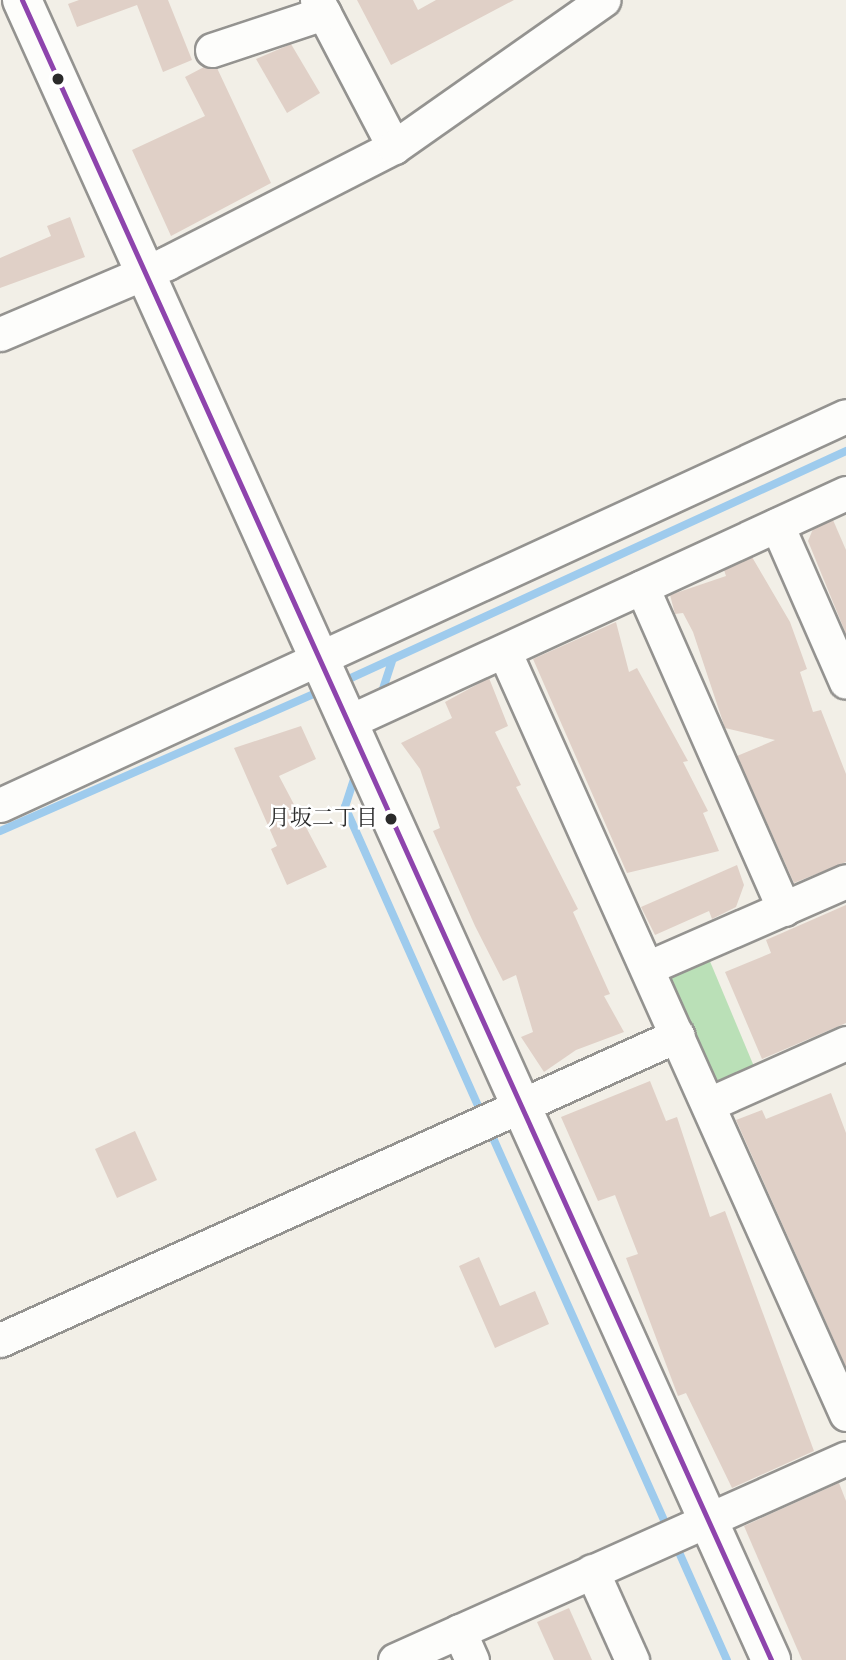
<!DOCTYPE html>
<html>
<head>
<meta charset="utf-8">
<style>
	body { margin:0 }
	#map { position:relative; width:846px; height:1660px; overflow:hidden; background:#f2efe7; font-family:"IM FELL French Canon","Noto Serif JP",serif }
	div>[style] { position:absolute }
	.green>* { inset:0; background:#bae0b7 }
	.stream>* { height:8px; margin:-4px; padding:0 4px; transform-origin:4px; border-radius:4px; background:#9ecbed }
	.building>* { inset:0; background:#e0d0c7 }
	.roads { filter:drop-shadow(2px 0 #949390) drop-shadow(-2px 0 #949390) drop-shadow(0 2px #949390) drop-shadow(0 -2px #949390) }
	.minor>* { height:33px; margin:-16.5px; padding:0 16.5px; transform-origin:16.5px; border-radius:16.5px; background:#fdfdfb }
	.major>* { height:38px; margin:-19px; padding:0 19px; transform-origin:19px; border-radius:19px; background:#fdfdfb }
	.bus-1>* { height:5px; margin:-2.5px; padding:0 2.5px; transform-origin:2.5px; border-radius:2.5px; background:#8e44ad }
	.dots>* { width:19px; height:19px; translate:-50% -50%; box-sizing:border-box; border:4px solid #fff; border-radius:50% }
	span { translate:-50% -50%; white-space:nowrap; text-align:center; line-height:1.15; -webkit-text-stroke:5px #fff; paint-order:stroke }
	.bus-label { font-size:22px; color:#2b2b2b }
	.right { translate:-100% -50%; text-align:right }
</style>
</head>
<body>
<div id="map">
	<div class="green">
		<i style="clip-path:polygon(709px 959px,758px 1076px,712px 1095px,664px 978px)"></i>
	</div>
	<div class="stream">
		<i style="left:340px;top:683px;width:557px;rotate:-24.63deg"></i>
		<i style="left:380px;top:698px;width:39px;rotate:-72deg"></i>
		<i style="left:356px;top:773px;width:36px;rotate:108deg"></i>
		<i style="left:345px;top:807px;width:336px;rotate:66deg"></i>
		<i style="left:0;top:831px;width:350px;rotate:-23.6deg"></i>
		<i style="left:489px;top:1129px;width:439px;rotate:65.9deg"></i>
		<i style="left:674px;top:1541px;width:130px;rotate:66deg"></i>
	</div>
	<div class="building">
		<i style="clip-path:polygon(79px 0,168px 0,192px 60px,163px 72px,137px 5px,77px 27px,68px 4px)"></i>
		<i style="clip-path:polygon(357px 0,413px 0,418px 10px,436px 0,514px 0,391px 65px)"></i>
		<i style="clip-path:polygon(291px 44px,320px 93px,287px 113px,256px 59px)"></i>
		<i style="clip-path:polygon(204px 67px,217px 68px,271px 183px,171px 236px,132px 150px,205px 116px,185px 77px)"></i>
		<i style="clip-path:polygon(70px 217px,85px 257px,0 288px,0 258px,51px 236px,47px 226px)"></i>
		<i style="clip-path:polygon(833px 520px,846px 550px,846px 634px,808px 541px,813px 529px)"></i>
		<i style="clip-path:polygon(752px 557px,790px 622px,807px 669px,800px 672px,813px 712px,821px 710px,846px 774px,846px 862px,794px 883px,737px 756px,775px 740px,725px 728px,693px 632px,683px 613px,675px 614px,670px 595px,726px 576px,724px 570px)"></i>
		<i style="clip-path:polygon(616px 622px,629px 672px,637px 668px,688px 761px,683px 762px,708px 811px,703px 813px,719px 851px,627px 873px,533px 659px)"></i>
		<i style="clip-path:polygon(489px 678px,508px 726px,495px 732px,521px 785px,516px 787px,578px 909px,573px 912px,610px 994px,604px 996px,624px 1032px,576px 1050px,544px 1072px,521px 1037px,533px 1032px,516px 975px,503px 981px,475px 926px,433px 831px,440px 828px,420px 769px,401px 743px,452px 718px,445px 702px)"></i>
		<i style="clip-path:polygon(301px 726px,316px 759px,279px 776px,327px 867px,287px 885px,271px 849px,277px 846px,234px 748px)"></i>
		<i style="clip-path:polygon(737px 865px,744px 885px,736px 907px,712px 919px,709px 911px,655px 935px,641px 907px)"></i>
		<i style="clip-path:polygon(846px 905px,846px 1023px,762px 1059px,725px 972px,771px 953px,766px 940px)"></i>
		<i style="clip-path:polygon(650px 1081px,666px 1121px,677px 1117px,710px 1217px,725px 1211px,814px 1451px,732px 1488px,686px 1393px,678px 1396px,626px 1258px,638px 1254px,615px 1195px,598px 1201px,561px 1117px)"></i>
		<i style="clip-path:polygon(831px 1093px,846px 1133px,846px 1367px,736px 1120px,762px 1110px,766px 1119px)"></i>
		<i style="clip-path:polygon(135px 1131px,157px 1180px,117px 1198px,95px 1149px)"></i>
		<i style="clip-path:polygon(479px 1257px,500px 1306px,535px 1291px,549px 1324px,495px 1348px,459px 1266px)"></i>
		<i style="clip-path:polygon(839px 1483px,846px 1501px,846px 1660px,802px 1660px,744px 1526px)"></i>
		<i style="clip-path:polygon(569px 1608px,592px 1660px,554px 1660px,537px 1622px)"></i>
	</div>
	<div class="roads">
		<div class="minor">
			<i style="left:317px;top:0;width:166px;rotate:62.4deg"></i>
			<i style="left:212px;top:50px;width:118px;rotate:-18.3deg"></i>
			<i style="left:0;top:334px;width:181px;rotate:-23deg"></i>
			<i style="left:167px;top:263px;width:255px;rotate:-27.1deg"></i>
			<i style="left:394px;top:147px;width:256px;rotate:-35.1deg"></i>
			<i style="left:777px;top:525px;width:171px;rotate:66.3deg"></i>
			<i style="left:642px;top:587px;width:352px;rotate:66.2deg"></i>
			<i style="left:505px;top:653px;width:834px;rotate:65.86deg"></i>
			<i style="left:348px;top:722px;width:548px;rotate:-24.69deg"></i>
			<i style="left:0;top:805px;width:931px;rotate:-24.69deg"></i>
			<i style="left:647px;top:968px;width:217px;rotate:-23.6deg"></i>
			<i style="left:709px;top:1104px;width:150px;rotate:-24deg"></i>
			<i style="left:0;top:1340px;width:743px;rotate:-24.22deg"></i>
			<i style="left:592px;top:1571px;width:98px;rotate:65.8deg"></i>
			<i style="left:459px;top:1631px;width:32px;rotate:66deg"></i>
			<i style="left:395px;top:1660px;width:494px;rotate:-24.1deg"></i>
		</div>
		<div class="major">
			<i style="left:22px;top:0;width:1821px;rotate:65.71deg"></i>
		</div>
	</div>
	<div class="bus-1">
		<i style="left:22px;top:0;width:1821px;rotate:65.71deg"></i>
	</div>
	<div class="dots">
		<i style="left:58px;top:79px;background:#2b2b2b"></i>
		<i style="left:391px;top:819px;background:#2b2b2b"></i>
	</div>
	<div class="bus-label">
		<span class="right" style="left:378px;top:819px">月坂二丁目</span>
	</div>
</div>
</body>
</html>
